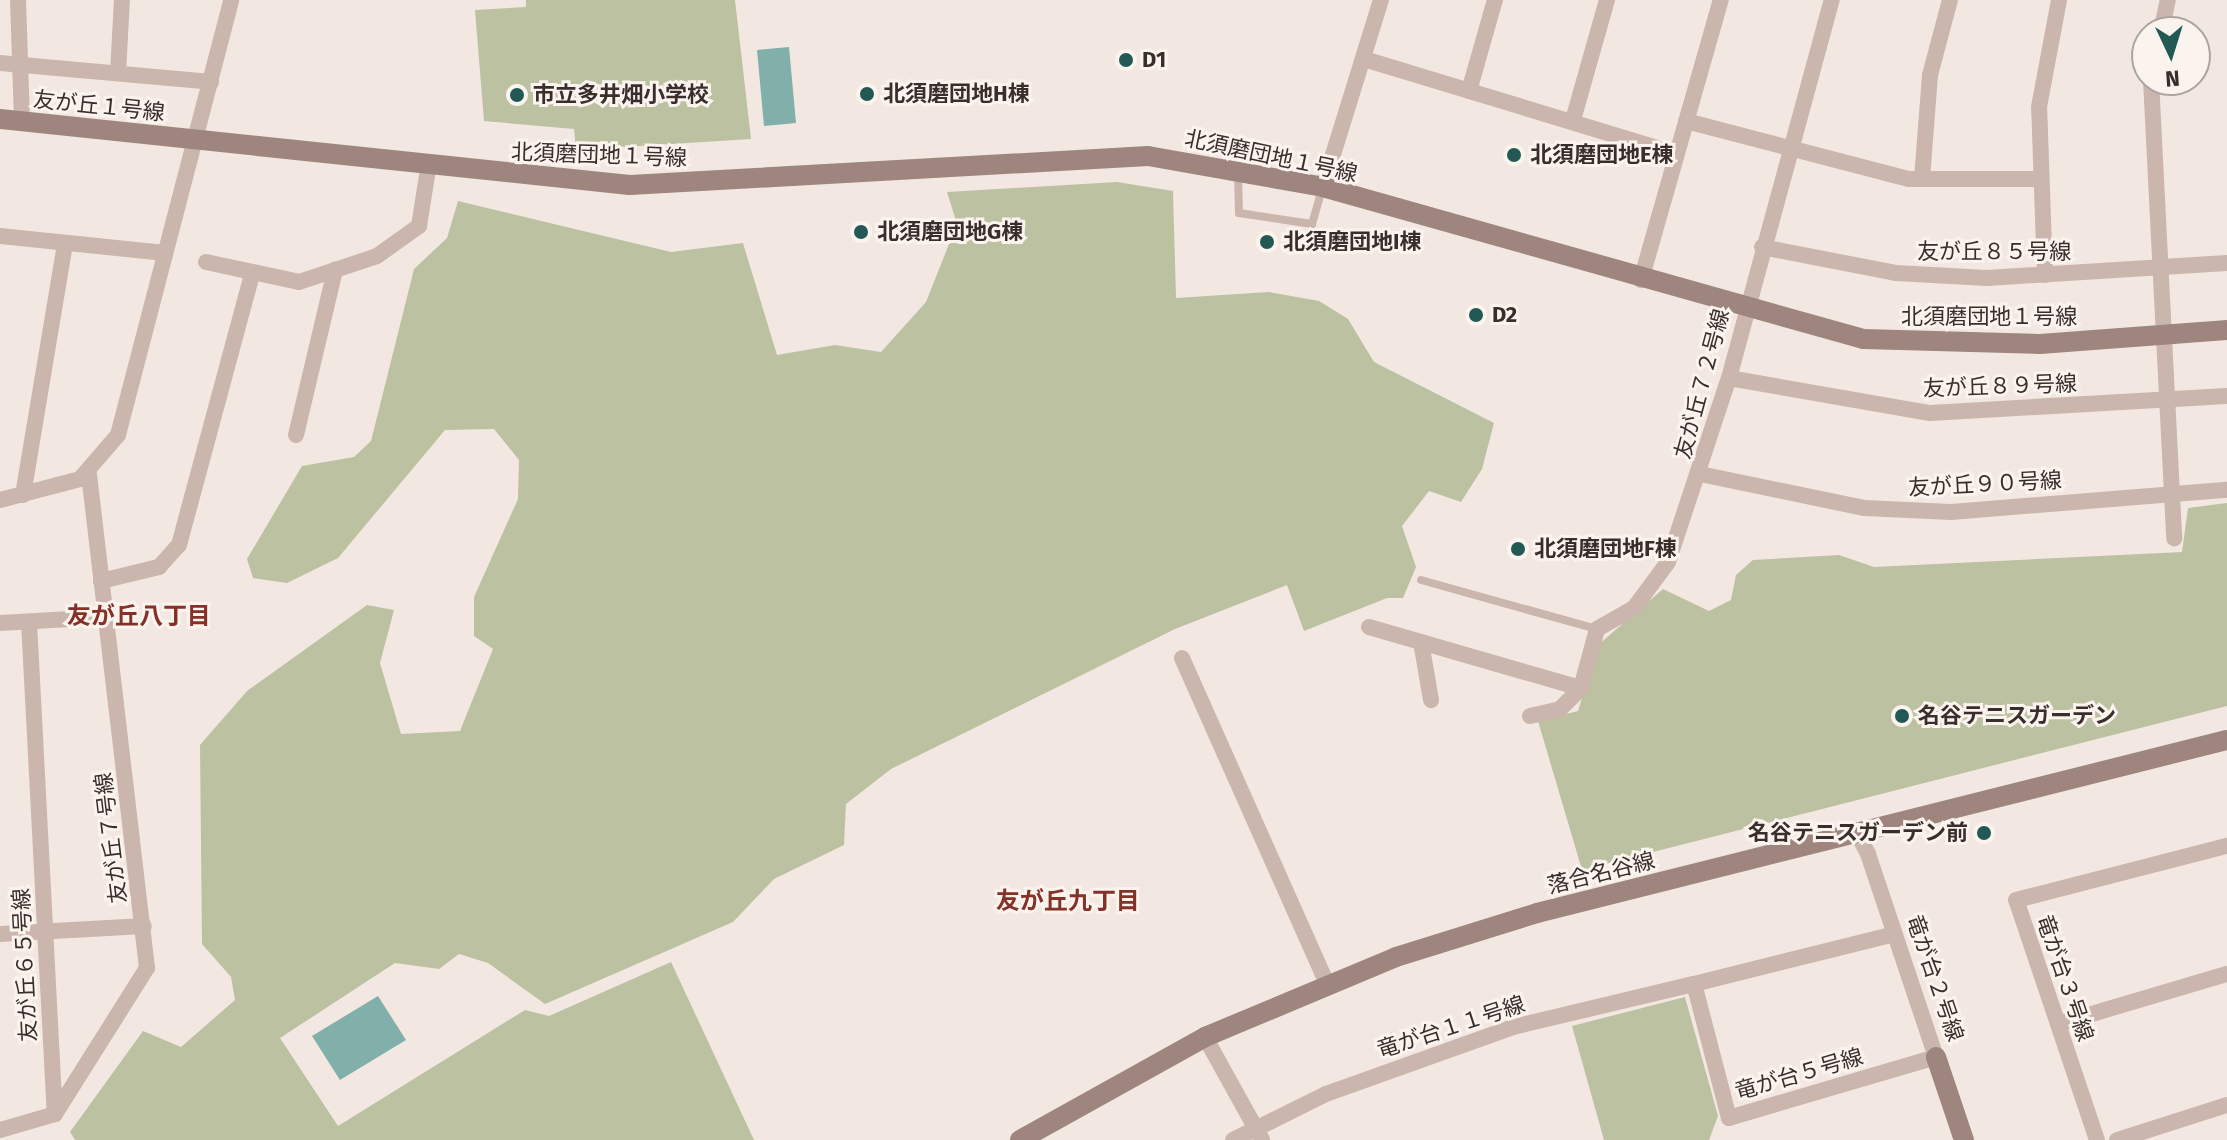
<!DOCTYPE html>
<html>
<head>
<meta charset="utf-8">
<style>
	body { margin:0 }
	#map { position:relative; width:2227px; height:1140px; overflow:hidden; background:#f3e8e1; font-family:"Fira Sans","Noto Sans JP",sans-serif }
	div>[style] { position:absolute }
	.green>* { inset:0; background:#bbc1a1 }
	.water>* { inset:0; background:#81afaa }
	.lane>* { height:8px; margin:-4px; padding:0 4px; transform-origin:4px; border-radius:4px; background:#cbb6ad }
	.street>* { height:16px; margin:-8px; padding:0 8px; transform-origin:8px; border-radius:8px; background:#cbb6ad }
	.secondary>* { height:20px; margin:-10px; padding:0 10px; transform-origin:10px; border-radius:10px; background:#9e867f }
	.dots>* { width:22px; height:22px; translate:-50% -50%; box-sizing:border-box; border:4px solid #faf3ee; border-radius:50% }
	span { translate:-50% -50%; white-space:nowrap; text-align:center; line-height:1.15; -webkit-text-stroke:6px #faf3ee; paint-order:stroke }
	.poi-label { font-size:22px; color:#392e2b; font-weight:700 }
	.left { translate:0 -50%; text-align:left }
	.right { translate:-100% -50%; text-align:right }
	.street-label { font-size:22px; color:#392e2b }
	.neighbourhood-label { font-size:24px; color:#853128; font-weight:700 }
	.north { position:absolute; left:2131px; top:16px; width:80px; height:80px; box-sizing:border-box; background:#faf3ee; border:2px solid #ada4a0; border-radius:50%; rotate:176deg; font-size:22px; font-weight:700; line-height:32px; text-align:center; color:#392e2b }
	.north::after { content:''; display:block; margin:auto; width:28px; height:36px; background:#225955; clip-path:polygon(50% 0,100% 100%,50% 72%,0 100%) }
</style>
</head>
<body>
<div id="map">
	<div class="green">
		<i style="clip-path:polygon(526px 0,735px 0,751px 139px,576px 150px,574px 129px,484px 121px,475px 10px,526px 7px)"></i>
		<i style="clip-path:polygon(1117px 182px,1173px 191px,1176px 298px,1269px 292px,1319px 301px,1348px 319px,1374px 362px,1494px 423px,1482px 469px,1461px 502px,1429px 491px,1402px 526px,1416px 567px,1403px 598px,1387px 598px,1304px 631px,1287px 585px,1175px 629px,891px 769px,846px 804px,844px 845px,774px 879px,733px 922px,545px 1004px,488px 963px,459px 954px,439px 969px,395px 963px,280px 1038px,338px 1126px,525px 1010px,549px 1016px,671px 962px,754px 1140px,75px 1140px,70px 1132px,143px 1031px,181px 1047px,235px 1000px,231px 977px,202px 944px,200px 745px,247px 691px,367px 605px,394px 610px,380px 663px,401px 734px,460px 731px,493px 649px,474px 636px,474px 597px,518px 499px,519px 460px,494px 429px,445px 430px,338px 558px,287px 583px,253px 578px,247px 559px,302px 466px,354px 457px,371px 441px,414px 269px,447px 238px,458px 201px,671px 252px,743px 243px,777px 355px,835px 345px,881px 352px,926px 302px,957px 224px,947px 192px)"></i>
		<i style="clip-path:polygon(2227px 503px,2227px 706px,1582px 870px,1538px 721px,1578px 711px,1598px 645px,1663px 589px,1709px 611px,1731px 600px,1736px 575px,1753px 560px,1839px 555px,1874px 567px,2182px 552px,2188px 508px)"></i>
		<i style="clip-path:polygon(1685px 997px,1718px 1116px,1709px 1140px,1604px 1140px,1572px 1026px)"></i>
	</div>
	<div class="water">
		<i style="clip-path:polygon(789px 47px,796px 123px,764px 126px,757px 50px)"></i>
		<i style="clip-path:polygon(378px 996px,406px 1040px,340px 1080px,312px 1036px)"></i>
	</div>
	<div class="lane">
		<i style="left:1238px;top:173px;width:40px;rotate:88.6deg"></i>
		<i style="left:1239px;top:213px;width:74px;rotate:8.6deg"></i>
		<i style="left:1312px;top:224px;width:37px;rotate:-74deg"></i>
		<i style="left:1421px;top:580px;width:183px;rotate:15.6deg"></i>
	</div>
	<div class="street">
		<i style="left:18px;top:0;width:122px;rotate:88.1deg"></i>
		<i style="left:2161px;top:32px;width:33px;rotate:-78deg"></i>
		<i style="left:1364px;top:59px;width:326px;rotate:16.9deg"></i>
		<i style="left:0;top:63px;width:212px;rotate:5.1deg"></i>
		<i style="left:118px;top:73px;width:73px;rotate:-86.9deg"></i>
		<i style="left:2151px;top:80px;width:459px;rotate:87.1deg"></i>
		<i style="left:1469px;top:91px;width:95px;rotate:-74.1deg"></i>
		<i style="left:1573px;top:120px;width:125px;rotate:-74.2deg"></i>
		<i style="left:1686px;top:121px;width:230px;rotate:14.6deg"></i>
		<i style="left:1909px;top:179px;width:131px"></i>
		<i style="left:1922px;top:179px;width:104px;rotate:-85.6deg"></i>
		<i style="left:1930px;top:75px;width:78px;rotate:-75.1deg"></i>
		<i style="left:1323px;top:187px;width:196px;rotate:-72.8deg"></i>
		<i style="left:0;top:236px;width:166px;rotate:5.9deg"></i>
		<i style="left:1762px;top:247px;width:136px;rotate:11deg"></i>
		<i style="left:1896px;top:273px;width:91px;rotate:3.1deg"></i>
		<i style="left:1987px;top:278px;width:240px;rotate:-3.6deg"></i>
		<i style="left:206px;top:262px;width:95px;rotate:12.1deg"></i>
		<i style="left:299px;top:282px;width:82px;rotate:-18.4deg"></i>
		<i style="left:377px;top:256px;width:52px;rotate:-35.5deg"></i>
		<i style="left:419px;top:226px;width:58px;rotate:-81deg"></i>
		<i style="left:2045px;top:275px;width:168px;rotate:-92deg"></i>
		<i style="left:2039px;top:107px;width:109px;rotate:-79.4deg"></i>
		<i style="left:1641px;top:280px;width:291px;rotate:-74.1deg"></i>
		<i style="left:1729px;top:378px;width:204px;rotate:9.9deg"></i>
		<i style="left:1930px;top:413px;width:297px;rotate:-3.3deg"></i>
		<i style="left:296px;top:435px;width:170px;rotate:-76.7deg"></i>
		<i style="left:1700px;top:474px;width:167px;rotate:11.7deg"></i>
		<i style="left:1864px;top:508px;width:87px;rotate:2.6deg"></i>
		<i style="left:1951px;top:512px;width:277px;rotate:-4.6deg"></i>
		<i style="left:23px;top:495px;width:254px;rotate:-80.5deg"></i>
		<i style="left:0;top:500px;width:83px;rotate:-14.7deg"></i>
		<i style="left:80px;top:479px;width:58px;rotate:-49.2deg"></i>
		<i style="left:118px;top:435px;width:449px;rotate:-75.4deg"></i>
		<i style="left:101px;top:581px;width:60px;rotate:-13.6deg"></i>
		<i style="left:159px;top:567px;width:30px;rotate:-48deg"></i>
		<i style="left:179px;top:545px;width:280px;rotate:-74.9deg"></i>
		<i style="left:29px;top:622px;width:493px;rotate:87deg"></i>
		<i style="left:0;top:623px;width:106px;rotate:-3.2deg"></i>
		<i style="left:1369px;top:627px;width:221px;rotate:16.1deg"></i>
		<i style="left:1421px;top:642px;width:59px;rotate:80.2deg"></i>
		<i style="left:1182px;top:658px;width:356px;rotate:66deg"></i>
		<i style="left:1530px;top:716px;width:31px;rotate:-13deg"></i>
		<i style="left:1560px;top:709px;width:30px;rotate:-45deg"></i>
		<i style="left:1581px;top:688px;width:61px;rotate:-74.8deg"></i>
		<i style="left:1597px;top:629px;width:43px;rotate:-29.6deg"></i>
		<i style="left:1634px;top:608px;width:57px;rotate:-53.5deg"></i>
		<i style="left:1668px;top:562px;width:194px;rotate:-71.7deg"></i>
		<i style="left:1729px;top:378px;width:392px;rotate:-74.8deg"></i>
		<i style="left:1857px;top:833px;width:24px;rotate:62deg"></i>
		<i style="left:1868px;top:854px;width:214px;rotate:71.5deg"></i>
		<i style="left:1936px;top:1057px;width:216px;rotate:163.6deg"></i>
		<i style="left:1729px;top:1118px;width:138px;rotate:-104.6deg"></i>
		<i style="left:1694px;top:984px;width:206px;rotate:-14deg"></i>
		<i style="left:0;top:934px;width:144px;rotate:-3.2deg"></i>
		<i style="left:2058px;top:1024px;width:176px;rotate:-16.5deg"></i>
		<i style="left:1205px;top:1037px;width:118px;rotate:61deg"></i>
		<i style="left:0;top:1130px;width:57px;rotate:-16.2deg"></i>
		<i style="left:55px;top:1114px;width:173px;rotate:-57.8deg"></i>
		<i style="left:147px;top:968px;width:497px;rotate:-96.7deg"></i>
		<i style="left:1233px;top:1140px;width:104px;rotate:-26.3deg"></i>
		<i style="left:1326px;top:1094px;width:199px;rotate:-19.7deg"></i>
		<i style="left:1513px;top:1027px;width:186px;rotate:-13.4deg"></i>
		<i style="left:2097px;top:1140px;width:253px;rotate:-108.6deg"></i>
		<i style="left:2016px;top:900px;width:218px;rotate:-14.4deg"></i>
		<i style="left:2117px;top:1140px;width:115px;rotate:-17.7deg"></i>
	</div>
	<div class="secondary">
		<i style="left:0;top:119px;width:633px;rotate:5.98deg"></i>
		<i style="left:630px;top:185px;width:519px;rotate:-3.2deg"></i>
		<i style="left:1148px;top:156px;width:178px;rotate:10deg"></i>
		<i style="left:1323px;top:187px;width:561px;rotate:15.72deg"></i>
		<i style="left:1863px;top:339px;width:177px;rotate:1.6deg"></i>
		<i style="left:2040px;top:344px;width:188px;rotate:-4.3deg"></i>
		<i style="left:1936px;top:1057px;width:88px;rotate:71.4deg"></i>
		<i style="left:1020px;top:1140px;width:212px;rotate:-29.1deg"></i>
		<i style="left:1205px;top:1037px;width:207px;rotate:-22.7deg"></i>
		<i style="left:1396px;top:957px;width:148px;rotate:-17.3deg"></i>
		<i style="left:1537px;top:913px;width:711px;rotate:-14.08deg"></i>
	</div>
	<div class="dots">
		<i style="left:1126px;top:60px;background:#225955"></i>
		<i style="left:867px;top:94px;background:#225955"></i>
		<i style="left:517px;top:95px;background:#225955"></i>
		<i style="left:1514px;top:155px;background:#225955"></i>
		<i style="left:861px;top:232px;background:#225955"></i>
		<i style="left:1267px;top:242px;background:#225955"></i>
		<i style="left:1476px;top:315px;background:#225955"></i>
		<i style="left:1518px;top:549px;background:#225955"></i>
		<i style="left:1902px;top:716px;background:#225955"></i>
		<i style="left:1984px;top:833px;background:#225955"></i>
	</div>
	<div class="poi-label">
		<span class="left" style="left:1142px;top:60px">D1</span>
		<span class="left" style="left:883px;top:94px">北須磨団地H棟</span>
		<span class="left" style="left:533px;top:95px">市立多井畑小学校</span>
		<span class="left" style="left:1530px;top:155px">北須磨団地E棟</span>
		<span class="left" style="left:877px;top:232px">北須磨団地G棟</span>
		<span class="left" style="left:1283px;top:242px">北須磨団地I棟</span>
		<span class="left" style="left:1492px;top:315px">D2</span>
		<span class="left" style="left:1534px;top:549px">北須磨団地F棟</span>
		<span class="left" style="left:1918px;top:716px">名谷テニスガーデン</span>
		<span class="right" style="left:1968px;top:833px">名谷テニスガーデン前</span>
	</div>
	<div class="street-label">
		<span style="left:99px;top:106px;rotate:6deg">友が丘１号線</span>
		<span style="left:599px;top:155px;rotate:2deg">北須磨団地１号線</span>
		<span style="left:1271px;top:156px;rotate:12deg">北須磨団地１号線</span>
		<span style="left:1994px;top:252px">友が丘８５号線</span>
		<span style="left:1989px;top:317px">北須磨団地１号線</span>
		<span style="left:1702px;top:384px;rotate:-75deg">友が丘７２号線</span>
		<span style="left:2000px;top:386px;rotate:-2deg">友が丘８９号線</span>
		<span style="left:1985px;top:484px;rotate:-3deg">友が丘９０号線</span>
		<span style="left:111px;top:838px;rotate:-97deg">友が丘７号線</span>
		<span style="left:1601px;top:873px;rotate:-14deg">落合名谷線</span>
		<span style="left:25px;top:965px;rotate:-93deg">友が丘６５号線</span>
		<span style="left:1935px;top:978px;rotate:71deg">竜が台２号線</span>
		<span style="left:2065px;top:978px;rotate:71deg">竜が台３号線</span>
		<span style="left:1451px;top:1027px;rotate:-18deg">竜が台１１号線</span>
		<span style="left:1799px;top:1074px;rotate:-16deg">竜が台５号線</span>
	</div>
	<div class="neighbourhood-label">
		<span style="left:139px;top:617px">友が丘八丁目</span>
		<span style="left:1068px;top:902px">友が丘九丁目</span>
	</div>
	<div class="north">N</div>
</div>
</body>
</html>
